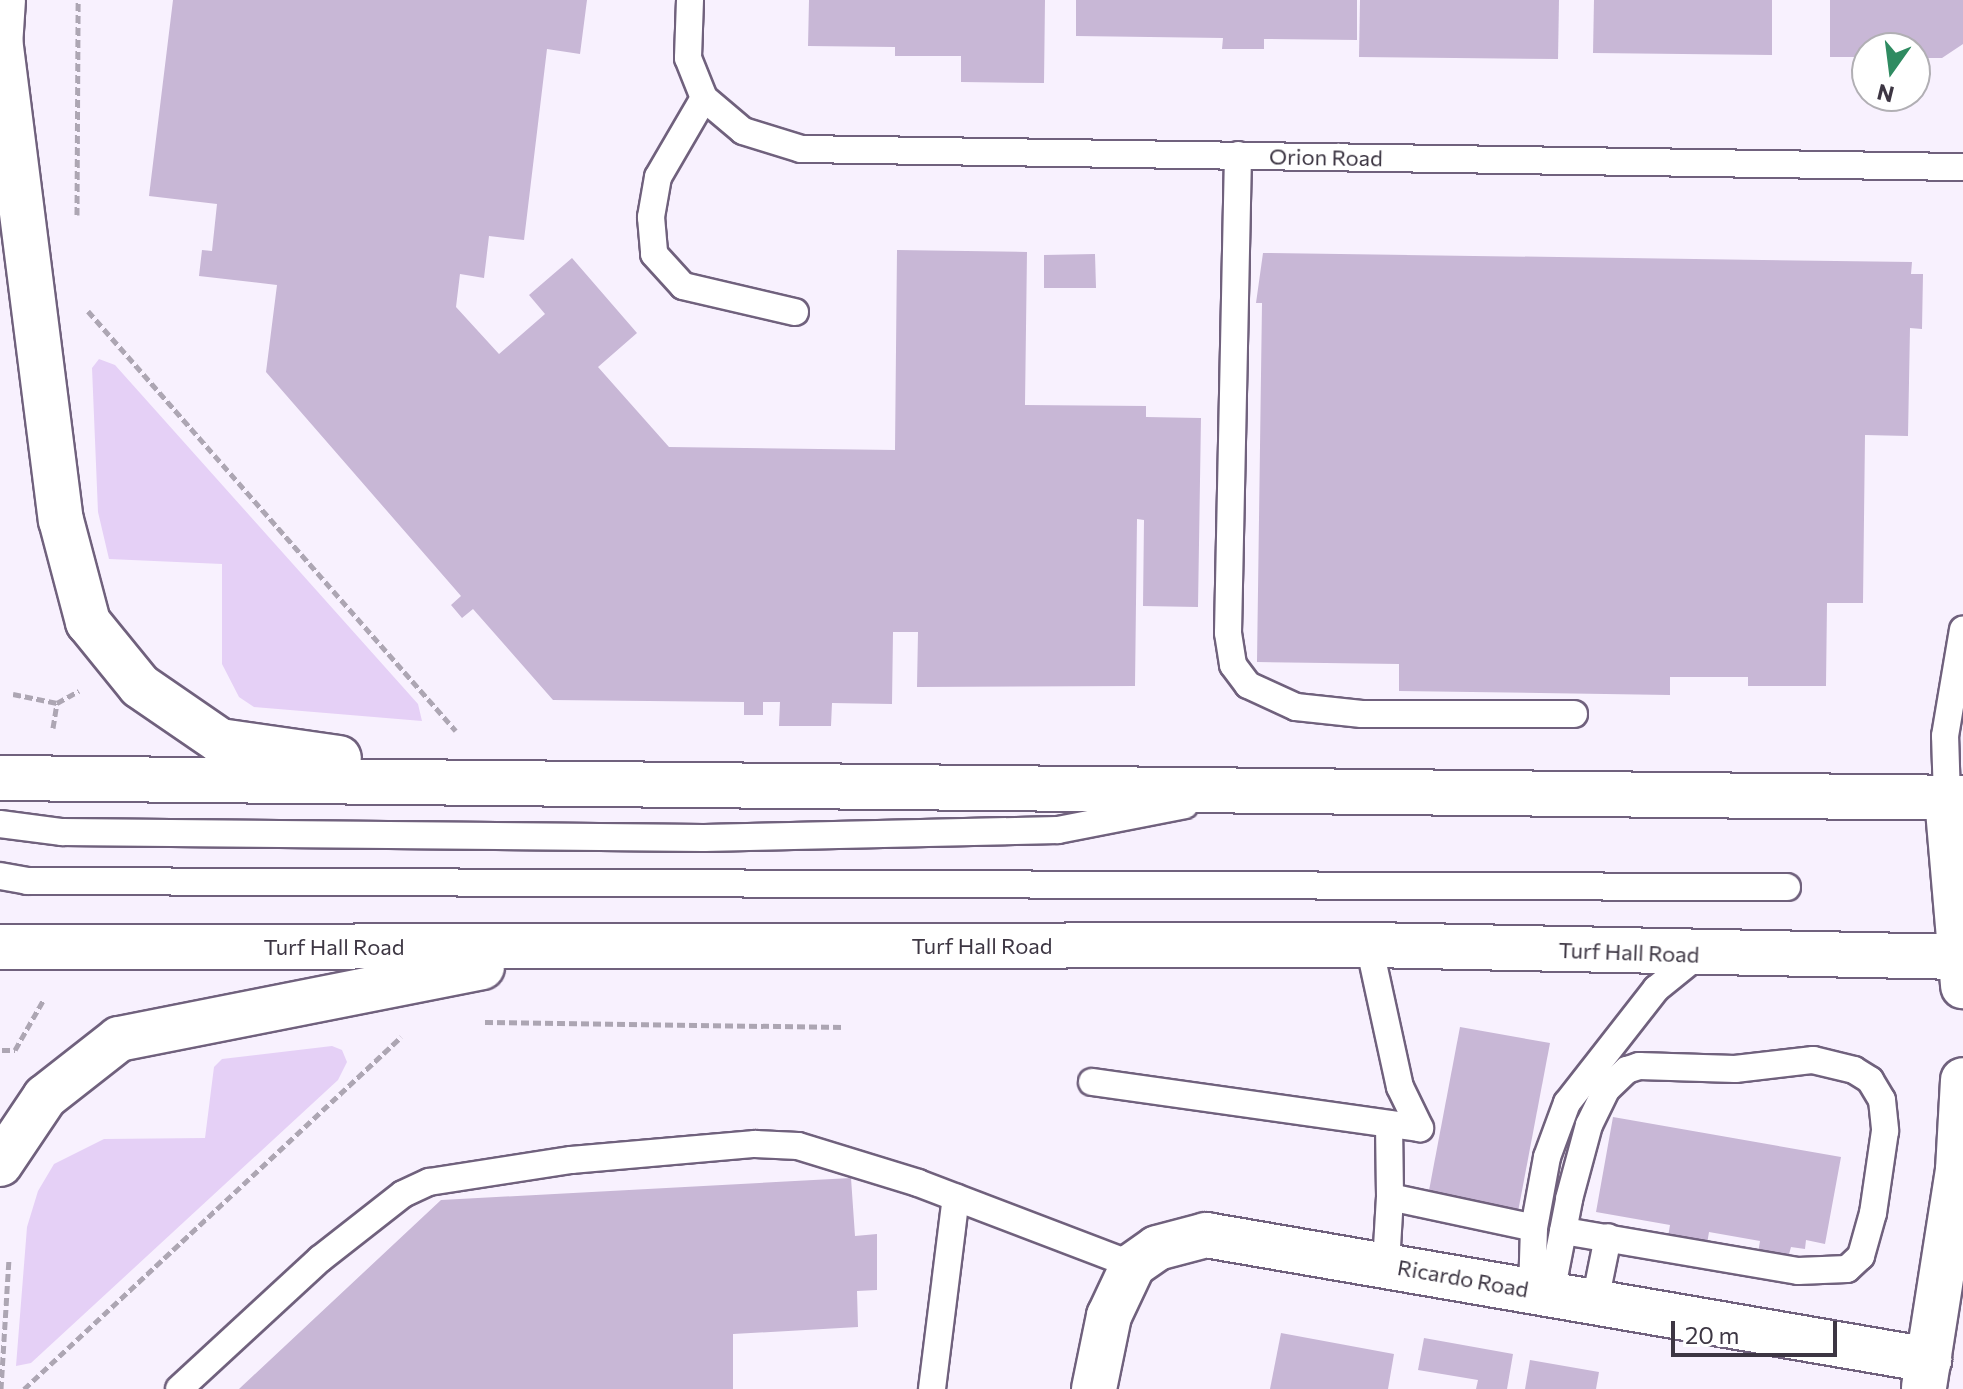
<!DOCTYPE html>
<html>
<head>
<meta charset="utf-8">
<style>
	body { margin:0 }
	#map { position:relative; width:1963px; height:1389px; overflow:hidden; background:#f8f1fe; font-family:Commissioner,sans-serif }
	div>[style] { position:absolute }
	.green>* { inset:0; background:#e5d0f6 }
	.building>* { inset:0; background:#c8b7d6 }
	.path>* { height:5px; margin-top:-2.5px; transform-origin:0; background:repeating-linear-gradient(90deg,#ada6b3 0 8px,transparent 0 12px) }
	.roads { filter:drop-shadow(2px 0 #70617d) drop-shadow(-2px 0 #70617d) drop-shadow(0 2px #70617d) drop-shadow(0 -2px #70617d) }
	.service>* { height:26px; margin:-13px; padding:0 13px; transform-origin:13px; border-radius:13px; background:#fff }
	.minor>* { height:44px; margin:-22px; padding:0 22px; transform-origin:22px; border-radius:22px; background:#fff }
	.primary>* { height:44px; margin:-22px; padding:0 22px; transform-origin:22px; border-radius:22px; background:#fff }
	span { translate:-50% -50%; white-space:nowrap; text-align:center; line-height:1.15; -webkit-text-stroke:7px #fff; paint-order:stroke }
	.street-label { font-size:22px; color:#3d3643 }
	.north { position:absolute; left:1851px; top:32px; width:80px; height:80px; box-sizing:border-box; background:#fff; border:2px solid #b1afb4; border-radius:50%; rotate:194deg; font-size:22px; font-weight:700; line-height:32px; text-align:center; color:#3d3643 }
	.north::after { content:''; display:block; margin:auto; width:28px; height:36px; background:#2f8b61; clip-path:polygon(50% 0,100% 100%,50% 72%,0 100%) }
	.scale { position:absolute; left:1671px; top:1321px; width:166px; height:36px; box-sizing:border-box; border:4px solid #3d3643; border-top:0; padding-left:10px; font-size:24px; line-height:28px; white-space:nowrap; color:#3d3643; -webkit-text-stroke:6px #fff; paint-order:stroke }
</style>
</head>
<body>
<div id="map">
	<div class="green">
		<i style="clip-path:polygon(99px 359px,115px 365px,418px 704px,422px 721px,254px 707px,239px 697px,222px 664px,222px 564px,109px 559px,98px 512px,92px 368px)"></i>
		<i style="clip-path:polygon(332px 1046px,342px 1050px,347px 1062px,338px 1080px,31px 1363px,16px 1366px,27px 1227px,38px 1191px,54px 1164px,104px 1139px,205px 1138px,214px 1067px,222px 1059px)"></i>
	</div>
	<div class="building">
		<i style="clip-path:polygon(173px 0,587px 0,580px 54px,547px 49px,524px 240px,489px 236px,484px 278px,460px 274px,456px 307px,499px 354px,545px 314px,529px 295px,572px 258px,637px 333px,598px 367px,669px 447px,895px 450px,897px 250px,1027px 252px,1025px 405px,1146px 406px,1146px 417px,1201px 418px,1198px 607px,1143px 606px,1144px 520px,1137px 519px,1135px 686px,917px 687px,918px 632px,893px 632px,892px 704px,832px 703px,831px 726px,779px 726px,780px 702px,763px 702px,763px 715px,744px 715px,744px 702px,553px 700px,473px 609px,462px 618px,451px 605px,461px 596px,266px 372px,277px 285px,199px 276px,202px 250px,212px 251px,217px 204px,149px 196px)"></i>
		<i style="clip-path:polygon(809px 0,1045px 0,1044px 83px,961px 82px,961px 56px,895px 56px,895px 47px,808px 46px)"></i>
		<i style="clip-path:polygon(1076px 0,1357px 0,1357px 40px,1264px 39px,1264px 49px,1222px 49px,1223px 38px,1076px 36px)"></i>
		<i style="clip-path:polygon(1360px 0,1559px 0,1558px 59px,1359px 57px)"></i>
		<i style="clip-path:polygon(1594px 0,1772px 0,1772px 55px,1593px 53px)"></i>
		<i style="clip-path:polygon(1830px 0,1963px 0,1963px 44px,1942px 58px,1915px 58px,1915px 48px,1867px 48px,1867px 57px,1830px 57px)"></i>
		<i style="clip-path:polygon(1263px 253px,1912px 262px,1911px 274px,1923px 274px,1922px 329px,1910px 328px,1908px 436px,1865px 435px,1863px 603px,1827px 603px,1826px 686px,1748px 686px,1748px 677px,1670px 677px,1670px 695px,1399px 691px,1399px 664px,1257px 662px,1262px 303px,1256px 303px)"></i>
		<i style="clip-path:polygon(1095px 254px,1096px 288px,1044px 288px,1044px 255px)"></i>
		<i style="clip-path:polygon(1460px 1027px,1550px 1043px,1517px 1217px,1427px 1201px)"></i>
		<i style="clip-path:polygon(1613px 1117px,1841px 1157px,1825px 1244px,1806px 1240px,1805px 1249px,1791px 1247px,1788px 1258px,1758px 1253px,1760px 1241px,1709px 1232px,1707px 1244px,1668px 1237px,1670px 1225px,1596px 1212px)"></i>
		<i style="clip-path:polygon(851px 1178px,855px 1236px,877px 1234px,877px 1290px,857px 1291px,858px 1327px,733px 1334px,733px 1389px,239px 1389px,441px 1200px)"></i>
		<i style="clip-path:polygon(1281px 1333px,1394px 1354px,1388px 1389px,1270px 1389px)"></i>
		<i style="clip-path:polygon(1424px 1338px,1513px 1354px,1507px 1389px,1476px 1389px,1478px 1380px,1418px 1370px)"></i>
		<i style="clip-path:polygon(1530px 1360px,1599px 1372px,1596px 1389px,1525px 1389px)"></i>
	</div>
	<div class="path">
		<i style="left:77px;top:215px;width:215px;rotate:-89.7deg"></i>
		<i style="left:88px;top:311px;width:558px;rotate:48.78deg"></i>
		<i style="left:13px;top:694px;width:45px;rotate:11.6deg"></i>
		<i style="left:53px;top:728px;width:25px;rotate:-81deg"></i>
		<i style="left:57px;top:703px;width:25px;rotate:-29deg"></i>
		<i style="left:485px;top:1022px;width:359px;rotate:0.8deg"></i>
		<i style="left:2px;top:1050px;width:13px"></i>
		<i style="left:15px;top:1050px;width:59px;rotate:-60.4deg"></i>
		<i style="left:1px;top:1389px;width:130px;rotate:-86.5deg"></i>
		<i style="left:24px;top:1389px;width:516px;rotate:-43.04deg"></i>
	</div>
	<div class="roads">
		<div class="service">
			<i style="left:690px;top:0;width:58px;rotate:92deg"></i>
			<i style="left:688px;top:58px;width:43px;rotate:68.2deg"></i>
			<i style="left:704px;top:98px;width:51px;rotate:40.2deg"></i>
			<i style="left:743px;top:131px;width:61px;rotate:17.2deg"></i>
			<i style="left:801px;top:149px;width:1162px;rotate:0.89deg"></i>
			<i style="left:704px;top:98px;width:91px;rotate:120.2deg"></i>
			<i style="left:658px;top:177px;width:41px;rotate:99.9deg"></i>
			<i style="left:651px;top:217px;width:37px;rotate:85deg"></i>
			<i style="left:654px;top:254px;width:43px;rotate:47.8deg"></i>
			<i style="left:683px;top:286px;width:115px;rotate:13.1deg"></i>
			<i style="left:1238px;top:155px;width:478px;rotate:91.2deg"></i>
			<i style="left:1228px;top:633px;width:32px;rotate:81deg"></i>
			<i style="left:1233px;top:665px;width:25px;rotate:53deg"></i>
			<i style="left:1248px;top:685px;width:53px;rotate:24.6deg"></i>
			<i style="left:1296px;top:707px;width:66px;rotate:6.1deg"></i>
			<i style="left:1362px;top:714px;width:212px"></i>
			<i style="left:1947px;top:798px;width:62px;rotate:-91.8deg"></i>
			<i style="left:1945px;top:736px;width:108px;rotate:-80.4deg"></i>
			<i style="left:0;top:824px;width:63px;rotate:7.4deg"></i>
			<i style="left:62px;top:832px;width:642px;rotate:0.54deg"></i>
			<i style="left:704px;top:838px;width:354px;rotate:-1.3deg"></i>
			<i style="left:1058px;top:830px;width:129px;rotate:-11.1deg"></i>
			<i style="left:0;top:876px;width:27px;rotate:10deg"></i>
			<i style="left:27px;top:881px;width:1760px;rotate:0.2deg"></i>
			<i style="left:1369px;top:945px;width:145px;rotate:77.7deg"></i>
			<i style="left:1400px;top:1087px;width:46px;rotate:64deg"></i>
			<i style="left:1092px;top:1082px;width:331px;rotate:8deg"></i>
			<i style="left:1389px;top:1124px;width:73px;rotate:89.2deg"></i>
			<i style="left:1534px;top:1228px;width:72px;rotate:-79.6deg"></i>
			<i style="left:1547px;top:1157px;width:58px;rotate:-69.7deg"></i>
			<i style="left:1567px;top:1103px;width:145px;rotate:-52deg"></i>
			<i style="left:1656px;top:989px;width:55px;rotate:-39.1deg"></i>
			<i style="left:1386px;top:1264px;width:67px;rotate:-86.6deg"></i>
			<i style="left:1390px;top:1197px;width:147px;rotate:12.1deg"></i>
			<i style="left:1534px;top:1228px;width:62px;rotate:91.8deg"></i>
			<i style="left:1551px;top:1293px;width:63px;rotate:-79deg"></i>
			<i style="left:1563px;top:1231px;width:33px;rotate:-79deg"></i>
			<i style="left:1569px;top:1199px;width:77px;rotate:-74.9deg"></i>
			<i style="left:1589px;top:1125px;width:39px;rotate:-64deg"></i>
			<i style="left:1606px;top:1090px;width:29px;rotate:-44deg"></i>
			<i style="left:1627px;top:1070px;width:13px;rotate:-18deg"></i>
			<i style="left:1639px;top:1066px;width:96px;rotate:1.8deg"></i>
			<i style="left:1735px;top:1069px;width:79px;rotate:-6.6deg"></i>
			<i style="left:1813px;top:1060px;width:42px;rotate:13.7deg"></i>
			<i style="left:1854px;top:1070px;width:19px;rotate:32deg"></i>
			<i style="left:1870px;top:1080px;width:23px;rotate:59deg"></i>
			<i style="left:1882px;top:1100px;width:31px;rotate:84deg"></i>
			<i style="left:1885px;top:1131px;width:83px;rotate:98.3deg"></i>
			<i style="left:1873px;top:1213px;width:45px;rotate:105.6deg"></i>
			<i style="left:1861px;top:1256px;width:19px;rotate:137deg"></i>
			<i style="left:1847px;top:1269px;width:49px;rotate:177.7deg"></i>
			<i style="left:1798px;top:1271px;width:238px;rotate:-170.3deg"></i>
			<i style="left:1595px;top:1301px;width:65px;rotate:-78.5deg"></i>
			<i style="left:179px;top:1389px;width:192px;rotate:-42.7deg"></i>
			<i style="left:320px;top:1259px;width:105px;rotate:-38.1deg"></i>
			<i style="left:403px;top:1194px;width:29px;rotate:-25deg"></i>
			<i style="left:429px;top:1182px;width:144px;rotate:-8.8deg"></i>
			<i style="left:571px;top:1160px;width:185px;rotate:-5deg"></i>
			<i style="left:755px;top:1144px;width:43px;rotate:2.7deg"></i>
			<i style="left:798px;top:1146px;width:126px;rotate:17.1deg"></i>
			<i style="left:918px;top:1183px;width:230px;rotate:20.9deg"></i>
			<i style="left:932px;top:1389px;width:193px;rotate:-82.9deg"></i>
		</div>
		<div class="minor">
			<i style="left:1947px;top:798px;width:189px;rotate:85.1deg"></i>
			<i style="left:1924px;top:1387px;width:220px;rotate:-81.1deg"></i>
			<i style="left:1958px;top:1170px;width:90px;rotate:-86.8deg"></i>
			<i style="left:1094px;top:1389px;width:75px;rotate:-78.4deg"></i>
			<i style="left:1109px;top:1316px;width:56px;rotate:-64.8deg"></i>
			<i style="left:1133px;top:1265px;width:29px;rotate:-35deg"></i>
			<i style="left:1157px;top:1248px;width:51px;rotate:-14.9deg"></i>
			<i style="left:1206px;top:1235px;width:734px;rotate:9.81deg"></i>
		</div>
		<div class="primary">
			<i style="left:0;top:39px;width:485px;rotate:82.8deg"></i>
			<i style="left:61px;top:520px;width:106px;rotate:75.2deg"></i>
			<i style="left:88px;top:622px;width:82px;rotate:50.9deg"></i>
			<i style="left:140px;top:686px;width:97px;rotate:34.5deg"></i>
			<i style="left:220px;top:741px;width:120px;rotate:8.1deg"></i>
			<i style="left:0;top:46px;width:46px;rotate:-86.3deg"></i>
			<i style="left:0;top:778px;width:1963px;rotate:0.58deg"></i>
			<i style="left:0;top:947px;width:1369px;rotate:-0.08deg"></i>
			<i style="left:1369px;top:945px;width:594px;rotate:1.16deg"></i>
			<i style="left:0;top:1164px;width:81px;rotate:-56.1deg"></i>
			<i style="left:45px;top:1097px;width:94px;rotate:-38.1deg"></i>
			<i style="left:119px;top:1039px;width:370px;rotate:-11.2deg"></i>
		</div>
	</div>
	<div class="street-label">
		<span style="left:1326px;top:157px;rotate:1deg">Orion Road</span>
		<span style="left:982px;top:946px">Turf Hall Road</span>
		<span style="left:334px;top:947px">Turf Hall Road</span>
		<span style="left:1629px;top:952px;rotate:2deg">Turf Hall Road</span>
		<span style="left:1463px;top:1278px;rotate:10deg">Ricardo Road</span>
	</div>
	<div class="north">N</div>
	<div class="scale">20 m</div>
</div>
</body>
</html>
